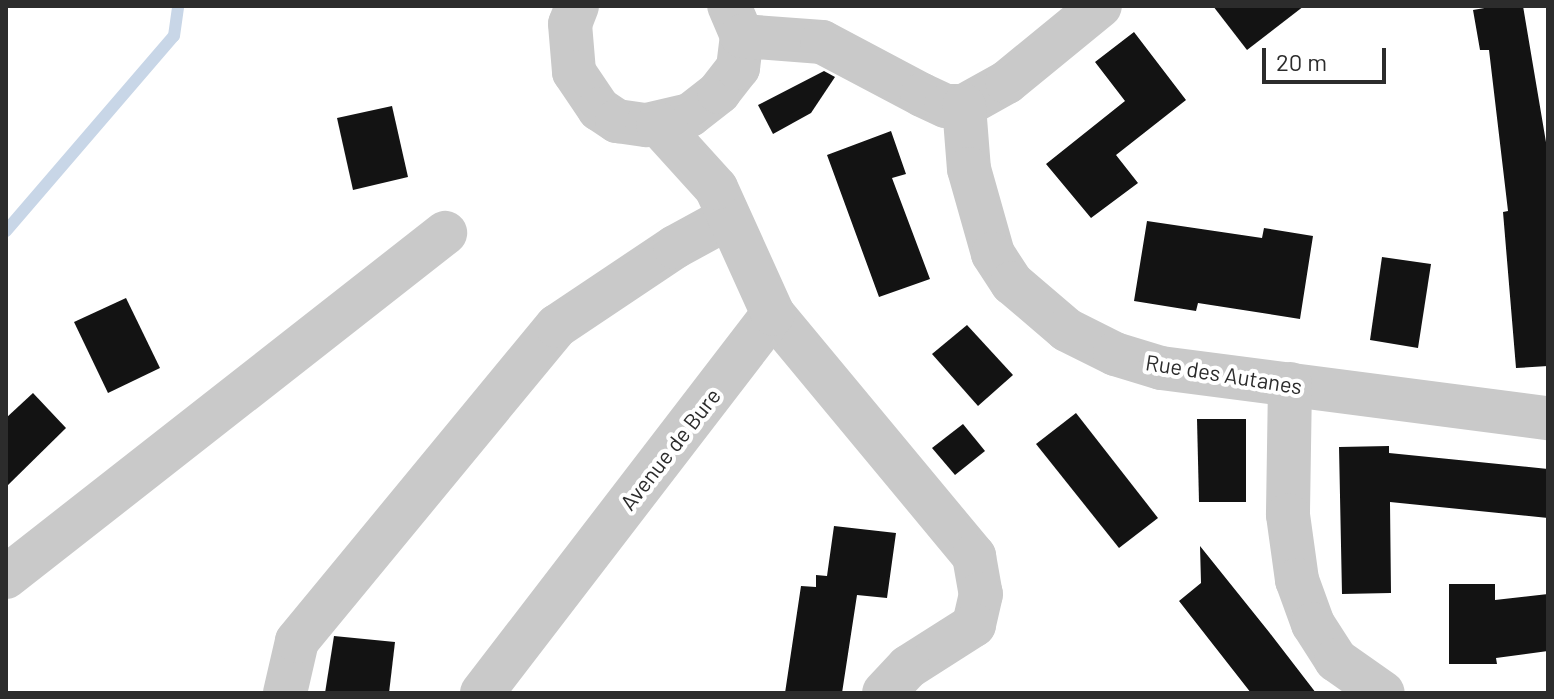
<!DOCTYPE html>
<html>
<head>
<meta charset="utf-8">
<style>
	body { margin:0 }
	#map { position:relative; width:1554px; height:699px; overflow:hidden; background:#fff; font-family:Barlow,sans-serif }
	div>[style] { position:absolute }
	.stream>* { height:12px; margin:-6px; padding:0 6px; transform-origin:6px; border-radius:6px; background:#c8d6e7 }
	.building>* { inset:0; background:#131313 }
	.minor>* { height:44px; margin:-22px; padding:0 22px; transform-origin:22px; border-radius:22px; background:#c9c9c9 }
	span { translate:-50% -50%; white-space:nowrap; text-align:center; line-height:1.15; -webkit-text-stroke:8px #fff; paint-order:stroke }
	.street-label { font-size:22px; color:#2c2c2c }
	.frame { position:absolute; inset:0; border:8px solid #2c2c2c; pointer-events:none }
	.scale { position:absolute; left:1262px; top:48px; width:124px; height:36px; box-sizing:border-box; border:4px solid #2c2c2c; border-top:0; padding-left:10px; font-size:24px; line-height:28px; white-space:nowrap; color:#2c2c2c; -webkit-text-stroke:6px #fff; paint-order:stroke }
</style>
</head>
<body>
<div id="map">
	<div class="stream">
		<i style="left:6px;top:231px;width:257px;rotate:-49.3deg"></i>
		<i style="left:174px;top:36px;width:30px;rotate:-82deg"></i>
	</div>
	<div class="building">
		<i style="clip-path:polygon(1213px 6px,1304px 6px,1247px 50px)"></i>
		<i style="clip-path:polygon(1496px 6px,1523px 6px,1548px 154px,1548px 366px,1516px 368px,1503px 212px,1508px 211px,1489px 50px,1480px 50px,1473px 10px)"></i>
		<i style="clip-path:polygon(1134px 32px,1186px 100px,1116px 155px,1138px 183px,1091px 218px,1046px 164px,1125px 101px,1095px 62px)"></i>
		<i style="clip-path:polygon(824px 71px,835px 77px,811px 113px,773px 134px,758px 105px)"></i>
		<i style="clip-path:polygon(392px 106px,408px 177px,353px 190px,337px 118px)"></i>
		<i style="clip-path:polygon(891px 131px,906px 174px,892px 178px,930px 279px,879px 297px,827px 155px)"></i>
		<i style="clip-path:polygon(1147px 221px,1262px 238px,1264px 228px,1313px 236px,1300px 319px,1198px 303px,1196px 311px,1134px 301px)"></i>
		<i style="clip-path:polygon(1382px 257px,1431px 264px,1418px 348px,1370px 340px)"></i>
		<i style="clip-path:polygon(126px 298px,160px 368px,108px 393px,74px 322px)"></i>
		<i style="clip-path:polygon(967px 325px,1013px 375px,978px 406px,932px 354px)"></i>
		<i style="clip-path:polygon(33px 393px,66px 428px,6px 487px,6px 418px)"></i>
		<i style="clip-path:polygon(1076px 413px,1158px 518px,1119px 548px,1036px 444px)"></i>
		<i style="clip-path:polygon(1197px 419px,1246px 419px,1246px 502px,1199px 502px)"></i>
		<i style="clip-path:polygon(963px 424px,985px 451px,955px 475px,932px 448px)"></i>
		<i style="clip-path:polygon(1389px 446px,1389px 453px,1548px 469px,1548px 518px,1390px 502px,1391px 593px,1342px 594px,1339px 447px)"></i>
		<i style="clip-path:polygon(834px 526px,896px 533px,887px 598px,857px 595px,842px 693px,785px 693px,801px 586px,816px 587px,816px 575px,827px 576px)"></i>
		<i style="clip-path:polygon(1200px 546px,1269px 632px,1316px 693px,1251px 693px,1179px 601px,1201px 583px)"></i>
		<i style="clip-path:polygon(1449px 584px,1495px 584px,1495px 600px,1548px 594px,1548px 651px,1496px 658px,1497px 664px,1449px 664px)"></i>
		<i style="clip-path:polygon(334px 636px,395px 642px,389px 693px,325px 693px)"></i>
	</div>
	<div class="minor">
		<i style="left:577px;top:6px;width:19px;rotate:111deg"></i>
		<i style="left:570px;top:24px;width:48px;rotate:85.2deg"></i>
		<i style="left:574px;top:72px;width:45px;rotate:56deg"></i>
		<i style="left:599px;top:109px;width:22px;rotate:34deg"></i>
		<i style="left:617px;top:121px;width:30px;rotate:8deg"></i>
		<i style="left:647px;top:125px;width:44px;rotate:-13.1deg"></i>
		<i style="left:690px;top:115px;width:37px;rotate:-38deg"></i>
		<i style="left:719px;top:92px;width:31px;rotate:-52deg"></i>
		<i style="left:738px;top:68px;width:32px;rotate:-83deg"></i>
		<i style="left:742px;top:36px;width:33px;rotate:-113deg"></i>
		<i style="left:742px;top:36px;width:80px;rotate:4.3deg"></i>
		<i style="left:822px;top:42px;width:113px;rotate:27.9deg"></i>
		<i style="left:922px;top:95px;width:26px;rotate:25deg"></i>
		<i style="left:946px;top:106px;width:18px"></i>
		<i style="left:964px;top:106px;width:49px;rotate:-29.2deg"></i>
		<i style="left:1007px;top:82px;width:120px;rotate:-39.3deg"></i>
		<i style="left:964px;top:106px;width:63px;rotate:85.5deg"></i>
		<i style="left:969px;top:169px;width:88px;rotate:74.2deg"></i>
		<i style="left:993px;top:254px;width:35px;rotate:57deg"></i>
		<i style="left:1012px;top:283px;width:72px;rotate:40.5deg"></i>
		<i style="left:1067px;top:330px;width:54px;rotate:26.6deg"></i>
		<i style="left:1115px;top:354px;width:48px;rotate:16.9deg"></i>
		<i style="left:1161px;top:368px;width:390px;rotate:7.4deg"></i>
		<i style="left:773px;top:314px;width:315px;rotate:50.3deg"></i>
		<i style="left:974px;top:556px;width:39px;rotate:80deg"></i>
		<i style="left:981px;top:594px;width:32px;rotate:103deg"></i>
		<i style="left:974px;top:625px;width:78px;rotate:147.5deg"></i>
		<i style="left:908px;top:667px;width:35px;rotate:133deg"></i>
		<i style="left:1290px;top:384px;width:131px;rotate:90.9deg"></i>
		<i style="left:1288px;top:515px;width:66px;rotate:82.1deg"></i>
		<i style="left:1297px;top:580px;width:47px;rotate:70deg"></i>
		<i style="left:1313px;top:624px;width:43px;rotate:57.4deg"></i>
		<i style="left:1336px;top:660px;width:57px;rotate:35.1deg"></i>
		<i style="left:6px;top:577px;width:558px;rotate:-38.08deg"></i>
		<i style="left:285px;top:693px;width:53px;rotate:-77deg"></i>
		<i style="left:297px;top:641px;width:408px;rotate:-50.5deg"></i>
		<i style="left:557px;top:326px;width:142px;rotate:-33.8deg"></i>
		<i style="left:675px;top:247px;width:60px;rotate:-28.7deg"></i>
		<i style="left:482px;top:693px;width:478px;rotate:-52.5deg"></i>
		<i style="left:773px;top:314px;width:138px;rotate:-114.3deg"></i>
		<i style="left:716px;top:188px;width:86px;rotate:-132.2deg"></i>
	</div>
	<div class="street-label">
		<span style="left:1224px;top:374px;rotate:9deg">Rue des Autanes</span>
		<span style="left:670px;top:449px;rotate:-52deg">Avenue de Bure</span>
	</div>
	<div class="frame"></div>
	<div class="scale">20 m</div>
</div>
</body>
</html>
